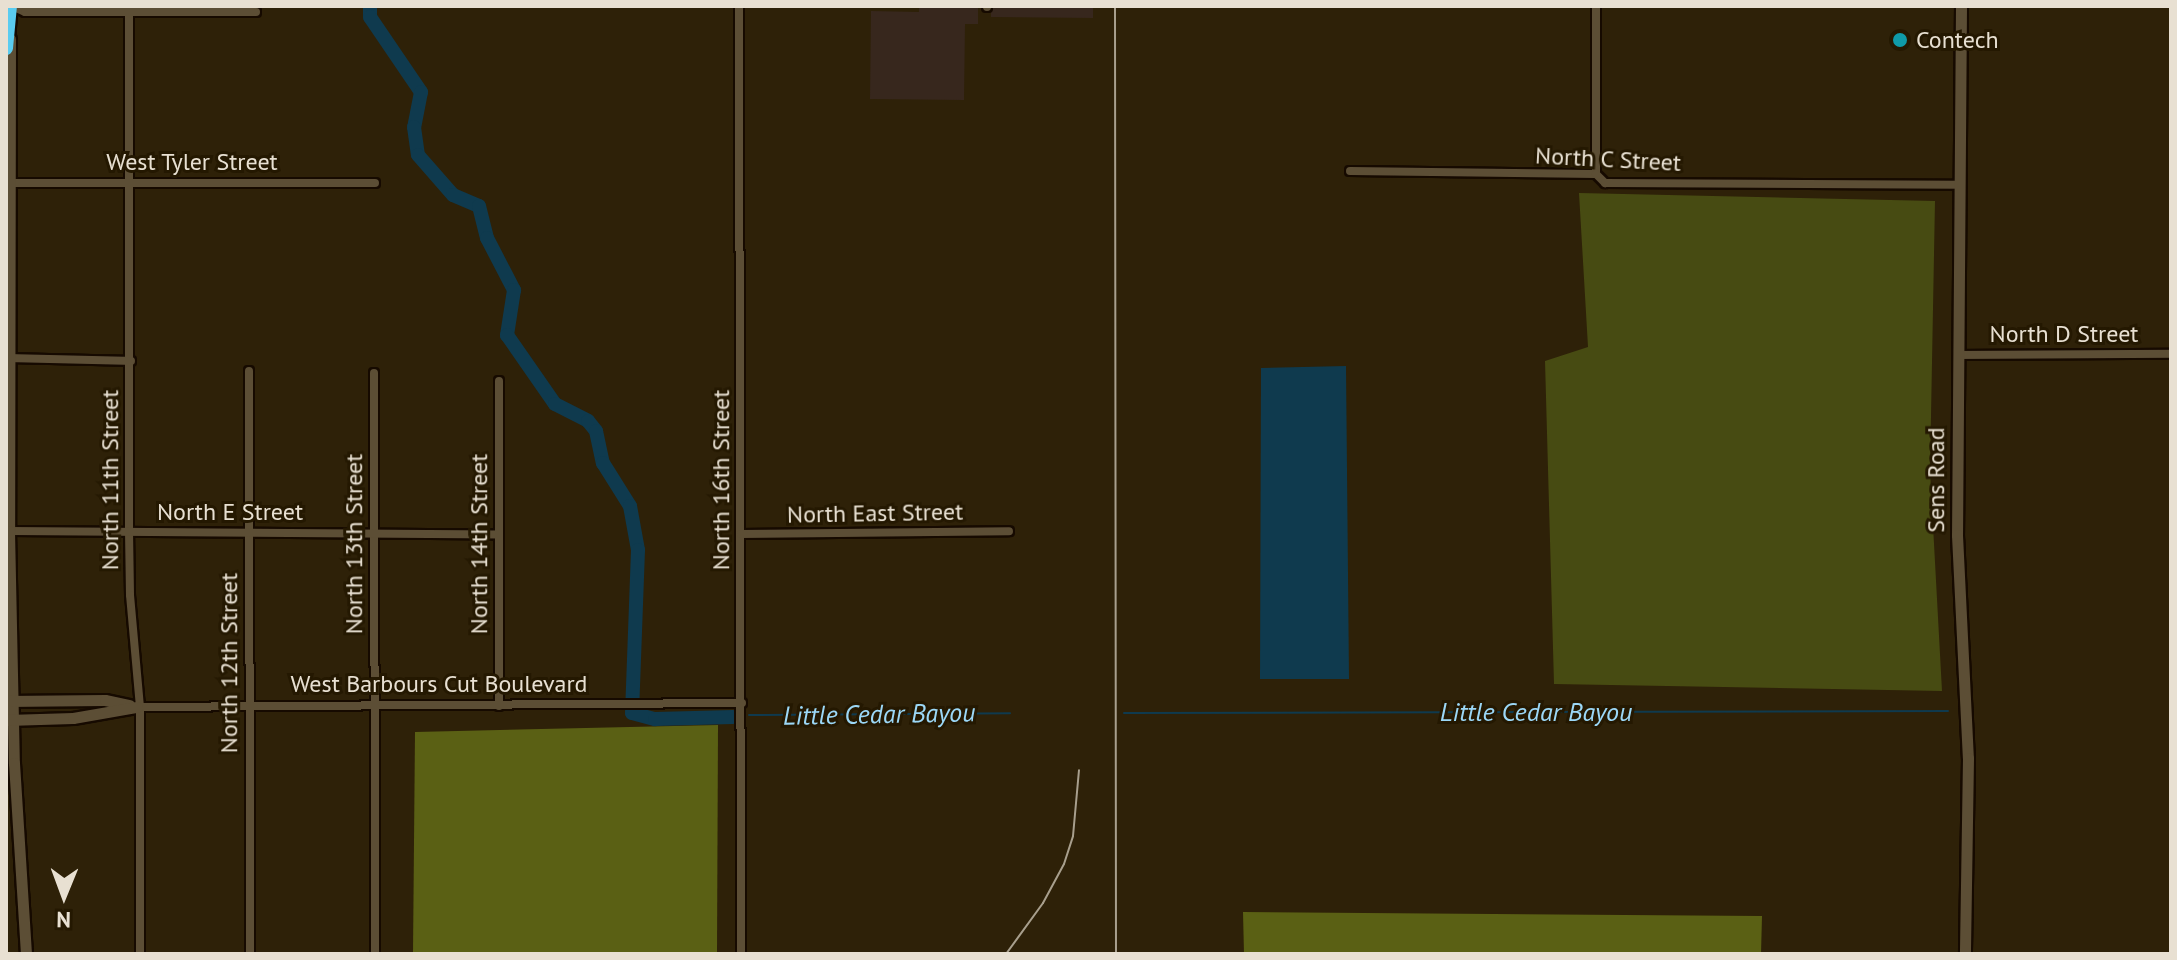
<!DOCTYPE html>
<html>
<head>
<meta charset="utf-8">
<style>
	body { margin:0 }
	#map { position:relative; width:2177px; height:960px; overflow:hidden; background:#2e2108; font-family:"PT Sans",sans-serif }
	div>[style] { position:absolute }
	.commercial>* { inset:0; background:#37271d }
	.green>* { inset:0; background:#474b12 }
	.forest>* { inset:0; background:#5a6014 }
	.water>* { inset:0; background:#0f3a4e }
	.stream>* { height:2px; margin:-1px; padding:0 1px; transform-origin:1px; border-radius:1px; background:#0f3a4e }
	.river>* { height:14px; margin:-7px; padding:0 7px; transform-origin:7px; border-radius:7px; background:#0f3a4e }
	.roads { filter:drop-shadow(2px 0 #160a00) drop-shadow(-2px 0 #160a00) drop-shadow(0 2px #160a00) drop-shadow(0 -2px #160a00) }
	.street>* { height:8px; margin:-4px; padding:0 4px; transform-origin:4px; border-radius:4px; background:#5c4e35 }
	.secondary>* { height:11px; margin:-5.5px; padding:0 5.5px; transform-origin:5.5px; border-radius:5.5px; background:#5c4e35 }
	.highway>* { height:14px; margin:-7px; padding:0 7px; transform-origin:7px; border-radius:7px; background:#5accf0 }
	.rail>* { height:2px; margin:-1px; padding:0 1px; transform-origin:1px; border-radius:1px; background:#a89f8d }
	.dots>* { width:22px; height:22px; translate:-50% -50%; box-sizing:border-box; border:4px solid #241801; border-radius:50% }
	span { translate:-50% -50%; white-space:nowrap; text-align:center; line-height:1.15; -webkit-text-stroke:6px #241801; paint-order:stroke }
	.poi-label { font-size:24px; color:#e8e0d2 }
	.left { translate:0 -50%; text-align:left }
	.street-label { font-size:24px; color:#e8e0d2 }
	.water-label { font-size:26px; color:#9cd8f7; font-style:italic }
	.frame { position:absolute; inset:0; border:8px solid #e8e0d2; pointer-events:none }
	.north { position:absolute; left:24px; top:856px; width:80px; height:80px; -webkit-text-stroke:6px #241801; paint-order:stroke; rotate:181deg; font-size:22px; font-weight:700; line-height:32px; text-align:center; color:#e8e0d2 }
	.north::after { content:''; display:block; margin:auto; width:28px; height:36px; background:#e8e0d2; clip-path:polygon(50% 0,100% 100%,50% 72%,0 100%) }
</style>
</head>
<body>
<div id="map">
	<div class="commercial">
		<i style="clip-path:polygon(919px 6px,978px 6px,978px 24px,965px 24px,964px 100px,870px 99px,871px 11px,919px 12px)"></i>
		<i style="clip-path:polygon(991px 6px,1093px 6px,1093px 18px,991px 17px)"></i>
	</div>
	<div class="green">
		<i style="clip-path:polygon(1579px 193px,1935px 201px,1930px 470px,1942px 691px,1554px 684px,1545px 361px,1588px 347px)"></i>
	</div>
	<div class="forest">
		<i style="clip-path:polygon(718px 725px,717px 954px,413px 954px,415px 732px)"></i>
		<i style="clip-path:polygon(1243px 912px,1762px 916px,1761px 954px,1244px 954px)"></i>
	</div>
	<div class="water">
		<i style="clip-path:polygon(1346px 366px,1349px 679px,1260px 679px,1261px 368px)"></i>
	</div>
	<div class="stream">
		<i style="left:1124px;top:713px;width:824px;rotate:-0.14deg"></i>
		<i style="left:749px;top:715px;width:261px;rotate:-0.4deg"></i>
	</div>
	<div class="river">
		<i style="left:370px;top:6px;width:11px;rotate:90deg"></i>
		<i style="left:370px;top:17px;width:91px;rotate:55.8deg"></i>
		<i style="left:421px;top:92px;width:36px;rotate:101deg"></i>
		<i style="left:414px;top:127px;width:28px;rotate:82deg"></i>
		<i style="left:418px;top:155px;width:53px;rotate:48.8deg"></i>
		<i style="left:453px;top:195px;width:28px;rotate:23deg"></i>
		<i style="left:479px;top:206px;width:33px;rotate:76deg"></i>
		<i style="left:487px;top:238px;width:59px;rotate:62.6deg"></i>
		<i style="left:514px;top:290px;width:46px;rotate:98.8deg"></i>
		<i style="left:507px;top:335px;width:84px;rotate:55.2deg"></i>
		<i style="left:555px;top:404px;width:37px;rotate:27deg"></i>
		<i style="left:588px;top:421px;width:13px;rotate:51deg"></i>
		<i style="left:596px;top:431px;width:33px;rotate:78deg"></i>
		<i style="left:603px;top:463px;width:51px;rotate:57.9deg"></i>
		<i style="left:630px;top:506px;width:45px;rotate:79.7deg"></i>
		<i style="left:638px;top:550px;width:163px;rotate:92.1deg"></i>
		<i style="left:632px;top:713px;width:24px;rotate:15deg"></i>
		<i style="left:655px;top:719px;width:78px;rotate:-1.5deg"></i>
	</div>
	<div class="roads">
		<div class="street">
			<i style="left:12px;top:6px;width:14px;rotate:25deg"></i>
			<i style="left:25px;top:12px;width:231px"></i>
			<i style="left:129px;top:6px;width:525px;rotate:90deg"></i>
			<i style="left:129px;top:531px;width:64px;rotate:89.1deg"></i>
			<i style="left:130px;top:595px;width:112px;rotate:84.9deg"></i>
			<i style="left:140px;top:707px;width:247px;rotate:90deg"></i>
			<i style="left:739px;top:6px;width:948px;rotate:89.88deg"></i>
			<i style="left:987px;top:6px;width:1px;rotate:90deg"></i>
			<i style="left:1596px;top:6px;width:168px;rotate:90deg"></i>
			<i style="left:1350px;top:171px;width:246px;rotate:0.7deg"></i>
			<i style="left:1596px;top:174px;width:13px;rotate:45deg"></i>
			<i style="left:1605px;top:183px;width:355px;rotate:0.3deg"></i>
			<i style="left:9px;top:183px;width:366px"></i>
			<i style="left:1958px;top:355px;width:213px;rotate:-0.3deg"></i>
			<i style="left:11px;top:358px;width:120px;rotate:1.4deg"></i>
			<i style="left:249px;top:371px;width:583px;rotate:89.9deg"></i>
			<i style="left:374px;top:373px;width:581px;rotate:89.9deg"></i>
			<i style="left:9px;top:531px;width:490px;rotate:0.4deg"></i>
			<i style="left:741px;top:534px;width:268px;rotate:-0.6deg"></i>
			<i style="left:499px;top:706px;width:325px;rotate:-90deg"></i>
			<i style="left:137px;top:707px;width:605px;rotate:-0.38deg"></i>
		</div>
		<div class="secondary">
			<i style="left:1961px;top:6px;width:529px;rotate:90.43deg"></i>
			<i style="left:1957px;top:535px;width:223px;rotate:87.2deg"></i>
			<i style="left:1968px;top:758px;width:196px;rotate:90.9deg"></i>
			<i style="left:10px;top:39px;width:492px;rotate:90.1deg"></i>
			<i style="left:9px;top:531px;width:232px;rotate:88.8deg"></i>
			<i style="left:14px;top:763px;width:191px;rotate:86.4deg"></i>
			<i style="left:6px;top:701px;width:99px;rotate:-0.6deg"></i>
			<i style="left:105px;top:700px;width:25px;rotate:12deg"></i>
			<i style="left:7px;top:720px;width:66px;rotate:-1.7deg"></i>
			<i style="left:73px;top:718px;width:65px;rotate:-9.8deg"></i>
		</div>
		<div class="highway">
			<i style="left:6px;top:48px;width:42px;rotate:-84.6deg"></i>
		</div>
	</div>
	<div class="rail">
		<i style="left:1115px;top:6px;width:948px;rotate:89.94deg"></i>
		<i style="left:1006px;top:954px;width:63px;rotate:-54deg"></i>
		<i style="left:1043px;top:903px;width:44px;rotate:-61.7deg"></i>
		<i style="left:1064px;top:864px;width:29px;rotate:-72deg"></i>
		<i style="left:1073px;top:836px;width:66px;rotate:-84.8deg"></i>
	</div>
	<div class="dots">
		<i style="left:1900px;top:40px;background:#0f9aa8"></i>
	</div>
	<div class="poi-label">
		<span class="left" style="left:1916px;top:40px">Contech</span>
	</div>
	<div class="street-label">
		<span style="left:1608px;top:159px;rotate:3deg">North C Street</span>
		<span style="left:192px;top:162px">West Tyler Street</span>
		<span style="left:2064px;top:334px">North D Street</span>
		<span style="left:110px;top:480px;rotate:-90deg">North 11th Street</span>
		<span style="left:721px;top:480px;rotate:-90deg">North 16th Street</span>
		<span style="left:1936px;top:480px;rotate:-90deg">Sens Road</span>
		<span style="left:230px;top:512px">North E Street</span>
		<span style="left:875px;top:513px;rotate:-1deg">North East Street</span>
		<span style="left:354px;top:544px;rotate:-90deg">North 13th Street</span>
		<span style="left:479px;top:544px;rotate:-90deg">North 14th Street</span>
		<span style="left:229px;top:663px;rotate:-90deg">North 12th Street</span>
		<span style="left:439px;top:684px">West Barbours Cut Boulevard</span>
	</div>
	<div class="water-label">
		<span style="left:1536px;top:712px">Little Cedar Bayou</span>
		<span style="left:879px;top:714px;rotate:-1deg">Little Cedar Bayou</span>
	</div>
	<div class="frame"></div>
	<div class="north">N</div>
</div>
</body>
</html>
